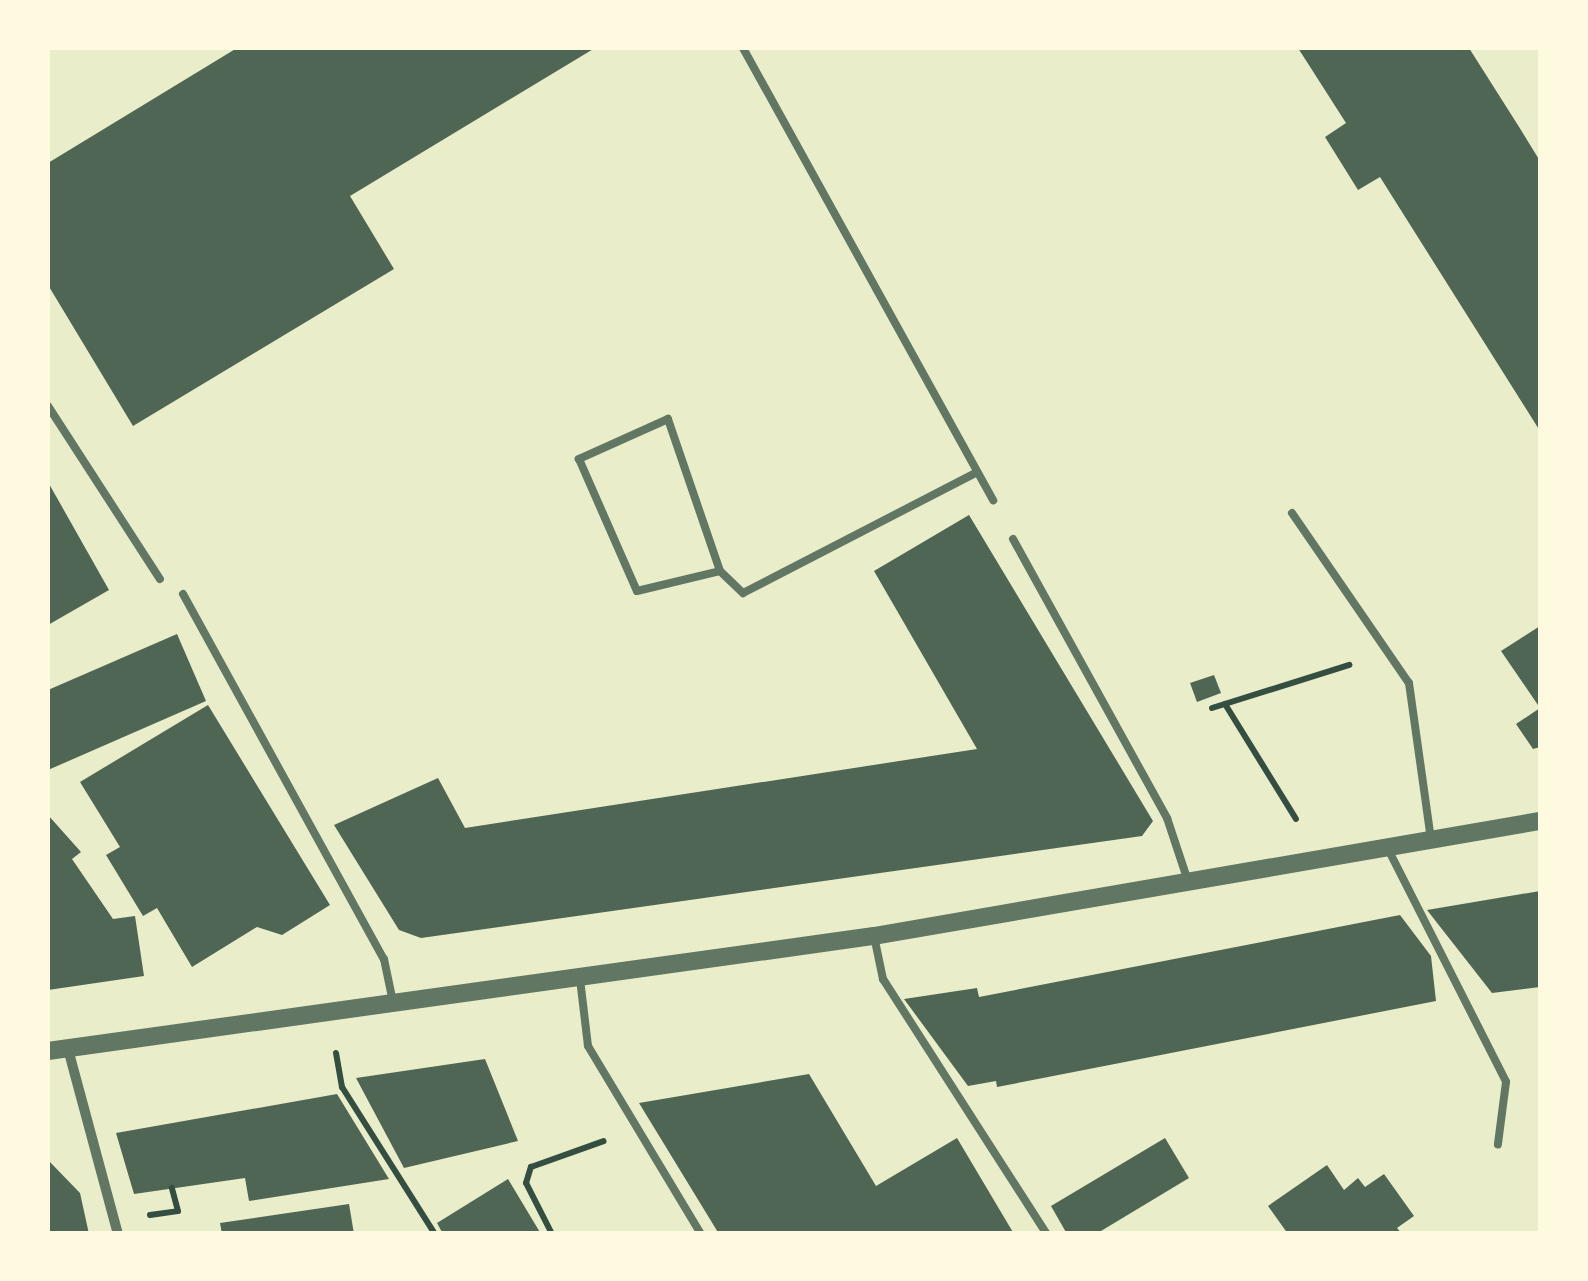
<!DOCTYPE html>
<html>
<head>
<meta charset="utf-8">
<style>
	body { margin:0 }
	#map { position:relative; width:1588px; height:1281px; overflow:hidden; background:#e9edc9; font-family:Poppins,sans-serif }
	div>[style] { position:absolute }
	.building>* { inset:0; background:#4f6655 }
	.path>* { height:6px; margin:-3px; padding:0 3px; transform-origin:3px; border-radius:3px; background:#344e41 }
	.service>* { height:8px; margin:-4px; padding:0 4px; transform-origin:4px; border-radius:4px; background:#617663 }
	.minor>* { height:10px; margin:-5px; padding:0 5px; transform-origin:5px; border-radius:5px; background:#617663 }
	.tertiary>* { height:18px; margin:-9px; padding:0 9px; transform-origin:9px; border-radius:9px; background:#617663 }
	span { translate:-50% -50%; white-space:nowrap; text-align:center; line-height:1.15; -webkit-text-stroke:8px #fefae0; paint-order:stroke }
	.frame { position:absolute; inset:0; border:50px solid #fefae0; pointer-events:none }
</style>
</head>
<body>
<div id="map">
	<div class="building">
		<i style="clip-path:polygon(237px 48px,595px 48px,350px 196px,394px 269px,133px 426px,48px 285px,48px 163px)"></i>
		<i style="clip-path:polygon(1298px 48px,1469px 48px,1521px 130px,1540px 161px,1540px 431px,1380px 177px,1358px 190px,1325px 137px,1346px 123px)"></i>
		<i style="clip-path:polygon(48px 482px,109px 590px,48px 625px)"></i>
		<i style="clip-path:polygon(969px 515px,1153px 821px,1142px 836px,421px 938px,399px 930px,334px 825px,438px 778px,465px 828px,977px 749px,874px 571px)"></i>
		<i style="clip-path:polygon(1540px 626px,1540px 747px,1533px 749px,1516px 724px,1540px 708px,1501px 651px)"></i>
		<i style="clip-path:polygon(177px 634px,206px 701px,48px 770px,48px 690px)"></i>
		<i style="clip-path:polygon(1214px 675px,1221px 693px,1197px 702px,1190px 683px)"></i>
		<i style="clip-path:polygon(208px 705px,330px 905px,282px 935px,257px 927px,192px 967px,157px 908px,143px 916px,106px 855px,120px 847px,80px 782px)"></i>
		<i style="clip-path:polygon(48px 815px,81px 852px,72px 859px,113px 919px,135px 916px,144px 976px,48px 990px)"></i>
		<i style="clip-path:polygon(1540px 891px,1540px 987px,1492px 993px,1427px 910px)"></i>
		<i style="clip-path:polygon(1400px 915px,1431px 956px,1436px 1001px,997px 1087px,996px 1081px,968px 1086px,904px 999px,977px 988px,979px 997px)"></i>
		<i style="clip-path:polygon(485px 1059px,518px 1141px,404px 1168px,356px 1078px)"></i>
		<i style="clip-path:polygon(809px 1074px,876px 1186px,957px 1138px,1014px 1234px,719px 1234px,639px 1103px)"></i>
		<i style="clip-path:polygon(337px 1094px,389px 1179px,249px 1201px,245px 1178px,134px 1194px,116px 1133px)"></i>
		<i style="clip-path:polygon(1165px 1138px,1189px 1178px,1096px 1234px,1067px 1234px,1051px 1206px)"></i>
		<i style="clip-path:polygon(48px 1160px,80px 1193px,89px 1234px,48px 1234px)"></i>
		<i style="clip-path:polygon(1327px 1165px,1344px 1190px,1358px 1178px,1365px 1187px,1384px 1174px,1414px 1216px,1397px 1228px,1402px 1234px,1288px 1234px,1268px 1206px)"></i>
		<i style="clip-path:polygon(508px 1179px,541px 1234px,443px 1234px,437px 1223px)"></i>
		<i style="clip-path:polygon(349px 1204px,354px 1234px,222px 1234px,220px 1223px)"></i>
	</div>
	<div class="path">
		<i style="left:1225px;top:704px;width:135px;rotate:58.3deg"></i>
		<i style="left:1212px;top:708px;width:144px;rotate:-17.4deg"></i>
		<i style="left:336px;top:1053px;width:35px;rotate:80deg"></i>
		<i style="left:342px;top:1087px;width:174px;rotate:57.7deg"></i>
		<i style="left:150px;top:1215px;width:28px;rotate:-8deg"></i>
		<i style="left:178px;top:1211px;width:24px;rotate:-105deg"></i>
		<i style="left:552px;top:1234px;width:57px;rotate:-117deg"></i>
		<i style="left:526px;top:1183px;width:17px;rotate:-73deg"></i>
		<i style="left:531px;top:1167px;width:77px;rotate:-19.6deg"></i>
	</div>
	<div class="service">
		<i style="left:743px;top:48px;width:517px;rotate:61.05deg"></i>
		<i style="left:48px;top:406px;width:206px;rotate:57.1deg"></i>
		<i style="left:1292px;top:513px;width:206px;rotate:55.5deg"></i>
		<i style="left:1409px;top:683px;width:158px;rotate:82deg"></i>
		<i style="left:1013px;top:539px;width:319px;rotate:61.1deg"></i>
		<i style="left:1167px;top:818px;width:66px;rotate:71.6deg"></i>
		<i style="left:720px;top:571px;width:161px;rotate:-108.9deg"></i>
		<i style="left:668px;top:419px;width:98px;rotate:155.8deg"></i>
		<i style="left:579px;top:459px;width:144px;rotate:66.3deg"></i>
		<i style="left:637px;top:591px;width:85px;rotate:-13.5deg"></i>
		<i style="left:720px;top:571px;width:32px;rotate:44deg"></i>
		<i style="left:743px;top:593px;width:263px;rotate:-27.3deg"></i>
		<i style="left:183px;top:594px;width:417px;rotate:61.2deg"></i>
		<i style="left:384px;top:959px;width:44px;rotate:78.2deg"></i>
		<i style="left:1387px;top:847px;width:263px;rotate:63.1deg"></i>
		<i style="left:1506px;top:1082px;width:63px;rotate:97.4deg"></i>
		<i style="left:874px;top:936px;width:44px;rotate:78.2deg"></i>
		<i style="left:883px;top:979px;width:303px;rotate:57.3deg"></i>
		<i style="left:580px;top:979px;width:67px;rotate:83.2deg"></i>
		<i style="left:588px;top:1046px;width:219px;rotate:59deg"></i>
	</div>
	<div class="minor">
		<i style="left:68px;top:1049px;width:192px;rotate:74.9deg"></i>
	</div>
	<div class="tertiary">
		<i style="left:48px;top:1051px;width:834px;rotate:-7.93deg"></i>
		<i style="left:874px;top:936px;width:676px;rotate:-9.8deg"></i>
	</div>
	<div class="frame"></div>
</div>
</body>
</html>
